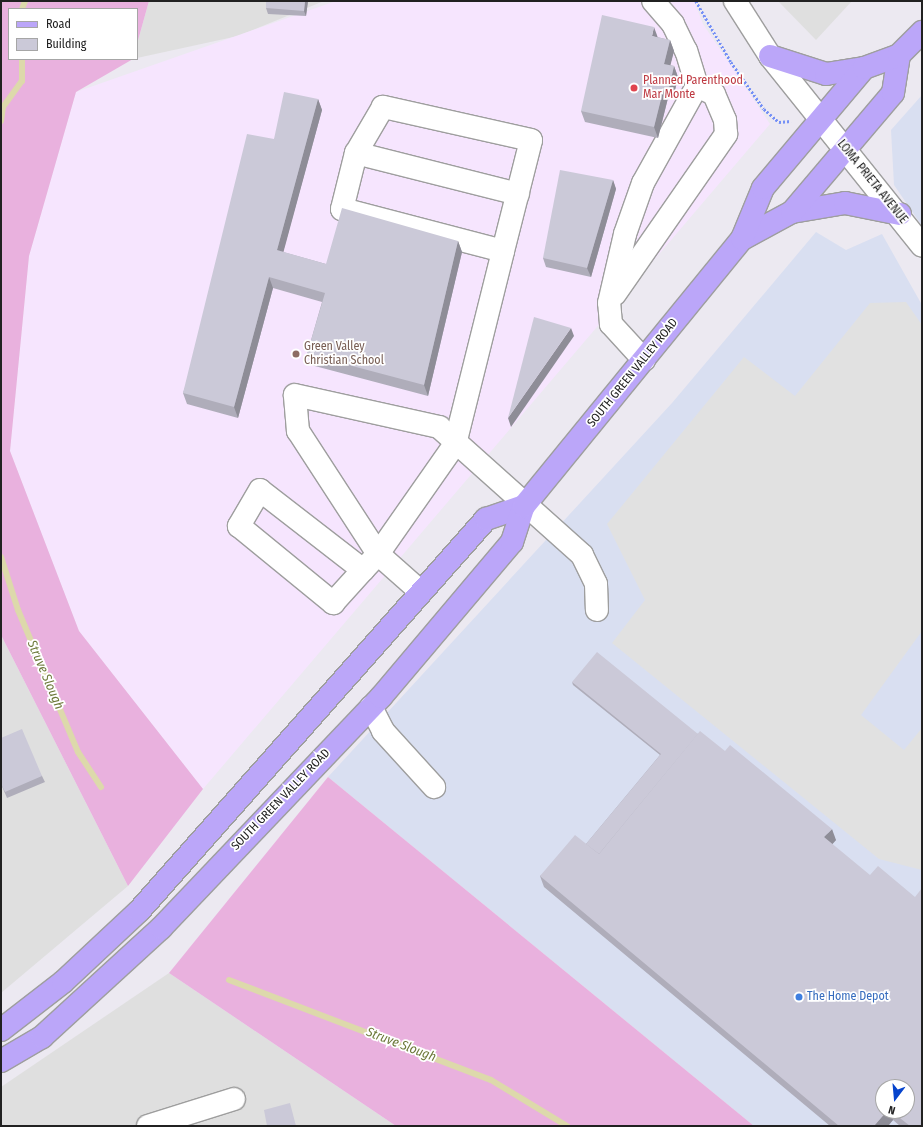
<!DOCTYPE html>
<html>
<head>
<meta charset="utf-8">
<style>
	body { margin:0 }
	#map { position:relative; width:923px; height:1127px; overflow:hidden; background:#ece9f1; font-family:"Fira Sans Condensed",sans-serif }
	div>[style] { position:absolute }
	.residential>* { inset:0; background:#dfdfdf }
	.commercial>* { inset:0; background:#d9dff1 }
	.education>* { inset:0; background:#f6e5fe }
	.grass>* { inset:0; background:#e9b1de }
	.parking>* { inset:0; background:#e1e1e1 }
	.stream>* { height:6px; margin:-3px; padding:0 3px; transform-origin:3px; border-radius:3px; background:#ddd9ab }
	.path>* { height:2.5px; margin-top:-1.25px; transform-origin:0; background:repeating-linear-gradient(90deg,#7590f6 0 2px,transparent 0 4px) }
	.roads { filter:drop-shadow(1px 0 #9e9e9e) drop-shadow(-1px 0 #9e9e9e) drop-shadow(0 1px #9e9e9e) drop-shadow(0 -1px #9e9e9e) }
	.minor>* { height:22px; margin:-11px; padding:0 11px; transform-origin:11px; border-radius:11px; background:#fff }
	.major>* { height:22px; margin:-11px; padding:0 11px; transform-origin:11px; border-radius:11px; background:#bba6f9 }
	.wall>* { inset:0; background:#afadba }
	.shaded-wall>* { inset:0; background:#8e8d97 }
	.building>* { inset:0; background:#cbc9d8 }
	.dots>* { width:11px; height:11px; translate:-50% -50%; box-sizing:border-box; border:2px solid #fff; border-radius:50% }
	span { translate:-50% -50%; white-space:nowrap; text-align:center; line-height:1.15; -webkit-text-stroke:3.5px #fff; paint-order:stroke }
	.health-label { font-size:12px; color:#be3a42 }
	.left { translate:0 -50%; text-align:left }
	.street-label { font-size:12px; color:#212121 }
	.education-label { font-size:12px; color:#785e54 }
	.shop-label { font-size:12px; color:#366cbe }
	.water-label { font-size:13px; color:#6c7839; font-style:italic }
	.frame { position:absolute; inset:0; border:2px solid #212121; pointer-events:none }
	.legend { position:absolute; left:8px; top:8px; width:130px; height:52px; box-sizing:border-box; background:#fff; border:1px solid #a6a6a6; margin:0; padding:5px 7px; list-style:none; font-size:12px; color:#212121 }
	.legend li { display:flex; align-items:center; gap:8px; height:20px }
	.legend b { width:20px; border:1px solid #a6a6a6 }
	.north { position:absolute; left:875px; top:1079px; width:40px; height:40px; box-sizing:border-box; background:#fff; border:1px solid #a6a6a6; border-radius:50%; rotate:196deg; font-size:11px; font-weight:700; line-height:16px; text-align:center; color:#212121 }
	.north::after { content:''; display:block; margin:auto; width:14px; height:18px; background:#0644cd; clip-path:polygon(50% 0,100% 100%,50% 72%,0 100%) }
</style>
</head>
<body>
<div id="map">
	<div class="residential">
		<i style="clip-path:polygon(149px 1px,324px 1px,238px 36px,137px 58px,137px 44px)"></i>
		<i style="clip-path:polygon(778px 1px,852px 1px,816px 40px)"></i>
		<i style="clip-path:polygon(1px 635px,128px 886px,1px 993px)"></i>
		<i style="clip-path:polygon(169px 973px,396px 1126px,1px 1126px,1px 1087px)"></i>
	</div>
	<div class="commercial">
		<i style="clip-path:polygon(922px 95px,922px 226px,894px 185px,891px 130px)"></i>
		<i style="clip-path:polygon(evenodd,816px 232px,846px 250px,882px 234px,922px 305px,922px 1126px,754px 1126px,328px 777px,672px 403px,816px 232px,883px 1087px,907px 1087px,907px 1111px,883px 1111px,883px 1087px)"></i>
	</div>
	<div class="education">
		<i style="clip-path:polygon(336px 1px,694px 1px,703px 24px,770px 124px,203px 789px,79px 631px,10px 451px,29px 256px,76px 92px)"></i>
	</div>
	<div class="grass">
		<i style="clip-path:polygon(1px 1px,149px 1px,137px 44px,137px 9px,9px 9px,9px 59px,133px 59px,76px 92px,29px 256px,10px 451px,79px 631px,203px 789px,128px 886px,1px 635px)"></i>
		<i style="clip-path:polygon(328px 777px,754px 1126px,396px 1126px,169px 973px)"></i>
	</div>
	<div class="parking">
		<i style="clip-path:polygon(906px 302px,922px 325px,922px 631px,861px 715px,904px 750px,922px 728px,922px 870px,879px 859px,612px 643px,645px 600px,607px 524px,744px 357px,795px 396px,870px 303px)"></i>
	</div>
	<div class="stream">
		<i style="left:22px;top:9px;width:9px;rotate:-69deg"></i>
		<i style="left:1px;top:121px;width:14px;rotate:-82deg"></i>
		<i style="left:3px;top:107px;width:32px;rotate:-54deg"></i>
		<i style="left:22px;top:81px;width:22px;rotate:-90deg"></i>
		<i style="left:1px;top:557px;width:56px;rotate:72.2deg"></i>
		<i style="left:18px;top:610px;width:154px;rotate:67.1deg"></i>
		<i style="left:78px;top:752px;width:42px;rotate:56.7deg"></i>
		<i style="left:229px;top:980px;width:280px;rotate:20.9deg"></i>
		<i style="left:491px;top:1080px;width:89px;rotate:31.2deg"></i>
	</div>
	<div class="path">
		<i style="left:696px;top:1px;width:70px;rotate:60.2deg"></i>
		<i style="left:731px;top:62px;width:57px;rotate:54.9deg"></i>
		<i style="left:764px;top:109px;width:20px;rotate:41deg"></i>
		<i style="left:779px;top:122px;width:12px;rotate:-5deg"></i>
	</div>
	<div class="roads">
		<div class="minor">
			<i style="left:735px;top:1px;width:65px;rotate:57.5deg"></i>
			<i style="left:770px;top:56px;width:243px;rotate:51.3deg"></i>
			<i style="left:356px;top:153px;width:167px;rotate:14.2deg"></i>
			<i style="left:615px;top:294px;width:195px;rotate:-55.2deg"></i>
			<i style="left:726px;top:134px;width:14px;rotate:-94deg"></i>
			<i style="left:725px;top:120px;width:28px;rotate:-113deg"></i>
			<i style="left:714px;top:94px;width:19px;rotate:-155deg"></i>
			<i style="left:644px;top:360px;width:49px;rotate:-132.5deg"></i>
			<i style="left:611px;top:324px;width:21px;rotate:-95deg"></i>
			<i style="left:609px;top:303px;width:71px;rotate:-76.9deg"></i>
			<i style="left:625px;top:234px;width:54px;rotate:-70.6deg"></i>
			<i style="left:643px;top:183px;width:111px;rotate:-60.9deg"></i>
			<i style="left:697px;top:86px;width:37px;rotate:-107deg"></i>
			<i style="left:686px;top:51px;width:30px;rotate:-116deg"></i>
			<i style="left:673px;top:24px;width:30px;rotate:-131deg"></i>
			<i style="left:363px;top:570px;width:130px;rotate:-142.2deg"></i>
			<i style="left:260px;top:490px;width:42px;rotate:120.3deg"></i>
			<i style="left:239px;top:526px;width:122px;rotate:39.3deg"></i>
			<i style="left:333px;top:603px;width:45px;rotate:-47.7deg"></i>
			<i style="left:363px;top:570px;width:22px;rotate:-47deg"></i>
			<i style="left:378px;top:554px;width:134px;rotate:-55deg"></i>
			<i style="left:455px;top:444px;width:199px;rotate:-76deg"></i>
			<i style="left:503px;top:251px;width:114px;rotate:-75.8deg"></i>
			<i style="left:531px;top:140px;width:152px;rotate:-167.4deg"></i>
			<i style="left:383px;top:107px;width:53px;rotate:120.4deg"></i>
			<i style="left:356px;top:153px;width:58px;rotate:104deg"></i>
			<i style="left:342px;top:209px;width:166px;rotate:14.6deg"></i>
			<i style="left:421px;top:592px;width:57px;rotate:-138.5deg"></i>
			<i style="left:378px;top:554px;width:147px;rotate:-123deg"></i>
			<i style="left:298px;top:431px;width:36px;rotate:-95deg"></i>
			<i style="left:295px;top:395px;width:148px;rotate:12.5deg"></i>
			<i style="left:439px;top:427px;width:192px;rotate:41.8deg"></i>
			<i style="left:582px;top:555px;width:32px;rotate:64deg"></i>
			<i style="left:596px;top:584px;width:26px;rotate:88deg"></i>
			<i style="left:371px;top:707px;width:27px;rotate:63deg"></i>
			<i style="left:383px;top:731px;width:76px;rotate:47.7deg"></i>
			<i style="left:148px;top:1126px;width:90px;rotate:-17.4deg"></i>
		</div>
		<div class="major">
			<i style="left:770px;top:56px;width:59px;rotate:17.8deg"></i>
			<i style="left:826px;top:74px;width:38px;rotate:-9deg"></i>
			<i style="left:792px;top:212px;width:54px;rotate:-9.6deg"></i>
			<i style="left:845px;top:203px;width:56px;rotate:11.3deg"></i>
			<i style="left:742px;top:239px;width:57px;rotate:-28.4deg"></i>
			<i style="left:792px;top:212px;width:156px;rotate:-49.7deg"></i>
			<i style="left:893px;top:93px;width:38px;rotate:-81deg"></i>
			<i style="left:1px;top:1030px;width:78px;rotate:-37.7deg"></i>
			<i style="left:63px;top:982px;width:104px;rotate:-43.1deg"></i>
			<i style="left:139px;top:911px;width:524px;rotate:-48.48deg"></i>
			<i style="left:486px;top:519px;width:40px;rotate:-18.9deg"></i>
			<i style="left:1px;top:1061px;width:48px;rotate:-30.3deg"></i>
			<i style="left:42px;top:1037px;width:161px;rotate:-42.5deg"></i>
			<i style="left:161px;top:928px;width:319px;rotate:-46.4deg"></i>
			<i style="left:381px;top:697px;width:203px;rotate:-49.8deg"></i>
			<i style="left:512px;top:542px;width:38px;rotate:-72deg"></i>
			<i style="left:524px;top:506px;width:345px;rotate:-50.8deg"></i>
			<i style="left:742px;top:239px;width:55px;rotate:-67.6deg"></i>
			<i style="left:763px;top:188px;width:157px;rotate:-49.9deg"></i>
			<i style="left:864px;top:68px;width:37px;rotate:-20deg"></i>
			<i style="left:899px;top:55px;width:33px;rotate:-45deg"></i>
		</div>
	</div>
	<div class="wall">
		<i style="clip-path:polygon(266px 1px,308px 1px,306px 16px,268px 14px,266px 8px)"></i>
		<i style="clip-path:polygon(657px 37px,670px 40px,674px 51px,670px 65px,674px 66px,678px 77px,673px 99px,668px 98px,658px 138px,585px 122px,581px 111px)"></i>
		<i style="clip-path:polygon(318px 99px,322px 110px,283px 252px,326px 264px,458px 241px,462px 252px,428px 396px,311px 365px,307px 354px,322px 302px,273px 288px,238px 418px,187px 404px,183px 393px,274px 139px)"></i>
		<i style="clip-path:polygon(613px 180px,616px 189px,591px 277px,546px 267px,543px 258px)"></i>
		<i style="clip-path:polygon(evenodd,572px 682px,698px 734px,836px 840px,832px 844px,922px 1126px,900px 1126px,893px 1120px,888px 1126px,830px 1126px,544px 887px,540px 876px,586px 844px,660px 755px,573px 685px,572px 682px,907px 1087px,907px 1111px,883px 1111px,907px 1087px)"></i>
		<i style="clip-path:polygon(1px 738px,42px 776px,45px 782px,7px 798px,1px 784px,1px 771px,2px 771px,1px 769px)"></i>
	</div>
	<div class="shaded-wall">
		<i style="clip-path:polygon(305px 1px,308px 1px,306px 16px,304px 11px)"></i>
		<i style="clip-path:polygon(654px 27px,658px 38px,652px 36px)"></i>
		<i style="clip-path:polygon(670px 40px,674px 51px,668px 75px,664px 64px)"></i>
		<i style="clip-path:polygon(674px 66px,678px 77px,673px 99px,669px 88px)"></i>
		<i style="clip-path:polygon(664px 87px,668px 98px,658px 138px,654px 127px)"></i>
		<i style="clip-path:polygon(318px 99px,322px 110px,281px 261px,277px 250px)"></i>
		<i style="clip-path:polygon(613px 180px,616px 189px,591px 277px,587px 268px)"></i>
		<i style="clip-path:polygon(458px 241px,462px 252px,428px 396px,424px 385px)"></i>
		<i style="clip-path:polygon(269px 277px,273px 288px,238px 418px,234px 407px)"></i>
		<i style="clip-path:polygon(571px 328px,574px 336px,511px 427px,508px 418px)"></i>
		<i style="clip-path:polygon(832px 829px,836px 840px,829px 848px,824px 837px)"></i>
		<i style="clip-path:polygon(887px 1111px,890px 1111px,893px 1120px,888px 1126px,874px 1126px)"></i>
	</div>
	<div class="building">
		<i style="clip-path:polygon(266px 1px,305px 1px,304px 11px,266px 8px)"></i>
		<i style="clip-path:polygon(602px 15px,654px 27px,652px 36px,670px 40px,664px 64px,674px 66px,669px 88px,664px 87px,654px 127px,581px 111px)"></i>
		<i style="clip-path:polygon(284px 92px,318px 99px,277px 250px,326px 264px,342px 208px,458px 241px,424px 385px,307px 354px,325px 293px,269px 277px,234px 407px,183px 393px,247px 134px,274px 139px)"></i>
		<i style="clip-path:polygon(560px 170px,613px 180px,587px 268px,543px 258px)"></i>
		<i style="clip-path:polygon(534px 317px,571px 328px,508px 418px)"></i>
		<i style="clip-path:polygon(597px 652px,698px 734px,599px 854px,586px 844px,661px 754px,572px 682px)"></i>
		<i style="clip-path:polygon(22px 729px,42px 776px,5px 792px,1px 784px,1px 771px,2px 771px,1px 768px,1px 738px)"></i>
		<i style="clip-path:polygon(700px 731px,725px 751px,730px 745px,832px 829px,824px 837px,870px 875px,878px 866px,915px 897px,922px 888px,922px 1126px,910px 1126px,891px 1111px,907px 1111px,907px 1087px,883px 1087px,883px 1111px,887px 1111px,874px 1126px,839px 1126px,540px 876px,575px 835px,599px 854px)"></i>
		<i style="clip-path:polygon(290px 1103px,296px 1126px,267px 1126px,264px 1110px)"></i>
	</div>
	<div class="dots">
		<i style="left:634px;top:88px;background:#e0444e"></i>
		<i style="left:296px;top:354px;background:#8d6e63"></i>
		<i style="left:799px;top:997px;background:#3f7fe0"></i>
	</div>
	<div class="health-label">
		<span class="left" style="left:643px;top:88px">Planned Parenthood<br>Mar Monte</span>
	</div>
	<div class="street-label">
		<span style="left:872px;top:182px;rotate:51deg">LOMA PRIETA AVENUE</span>
		<span style="left:633px;top:373px;rotate:-51deg">SOUTH GREEN VALLEY ROAD</span>
		<span style="left:281px;top:800px;rotate:-46deg">SOUTH GREEN VALLEY ROAD</span>
	</div>
	<div class="education-label">
		<span class="left" style="left:304px;top:354px">Green Valley<br>Christian School</span>
	</div>
	<div class="shop-label">
		<span class="left" style="left:807px;top:997px">The Home Depot</span>
	</div>
	<div class="water-label">
		<span style="left:45px;top:675px;rotate:67deg">Struve Slough</span>
		<span style="left:401px;top:1045px;rotate:21deg">Struve Slough</span>
	</div>
	<div class="frame"></div>
	<ul class="legend">
	<li><b style="height:5px;background:#bba6f9"></b>Road</li>
	<li><b style="height:11px;background:#cbc9d8"></b>Building</li>
	</ul>
	<div class="north">N</div>
</div>
</body>
</html>
